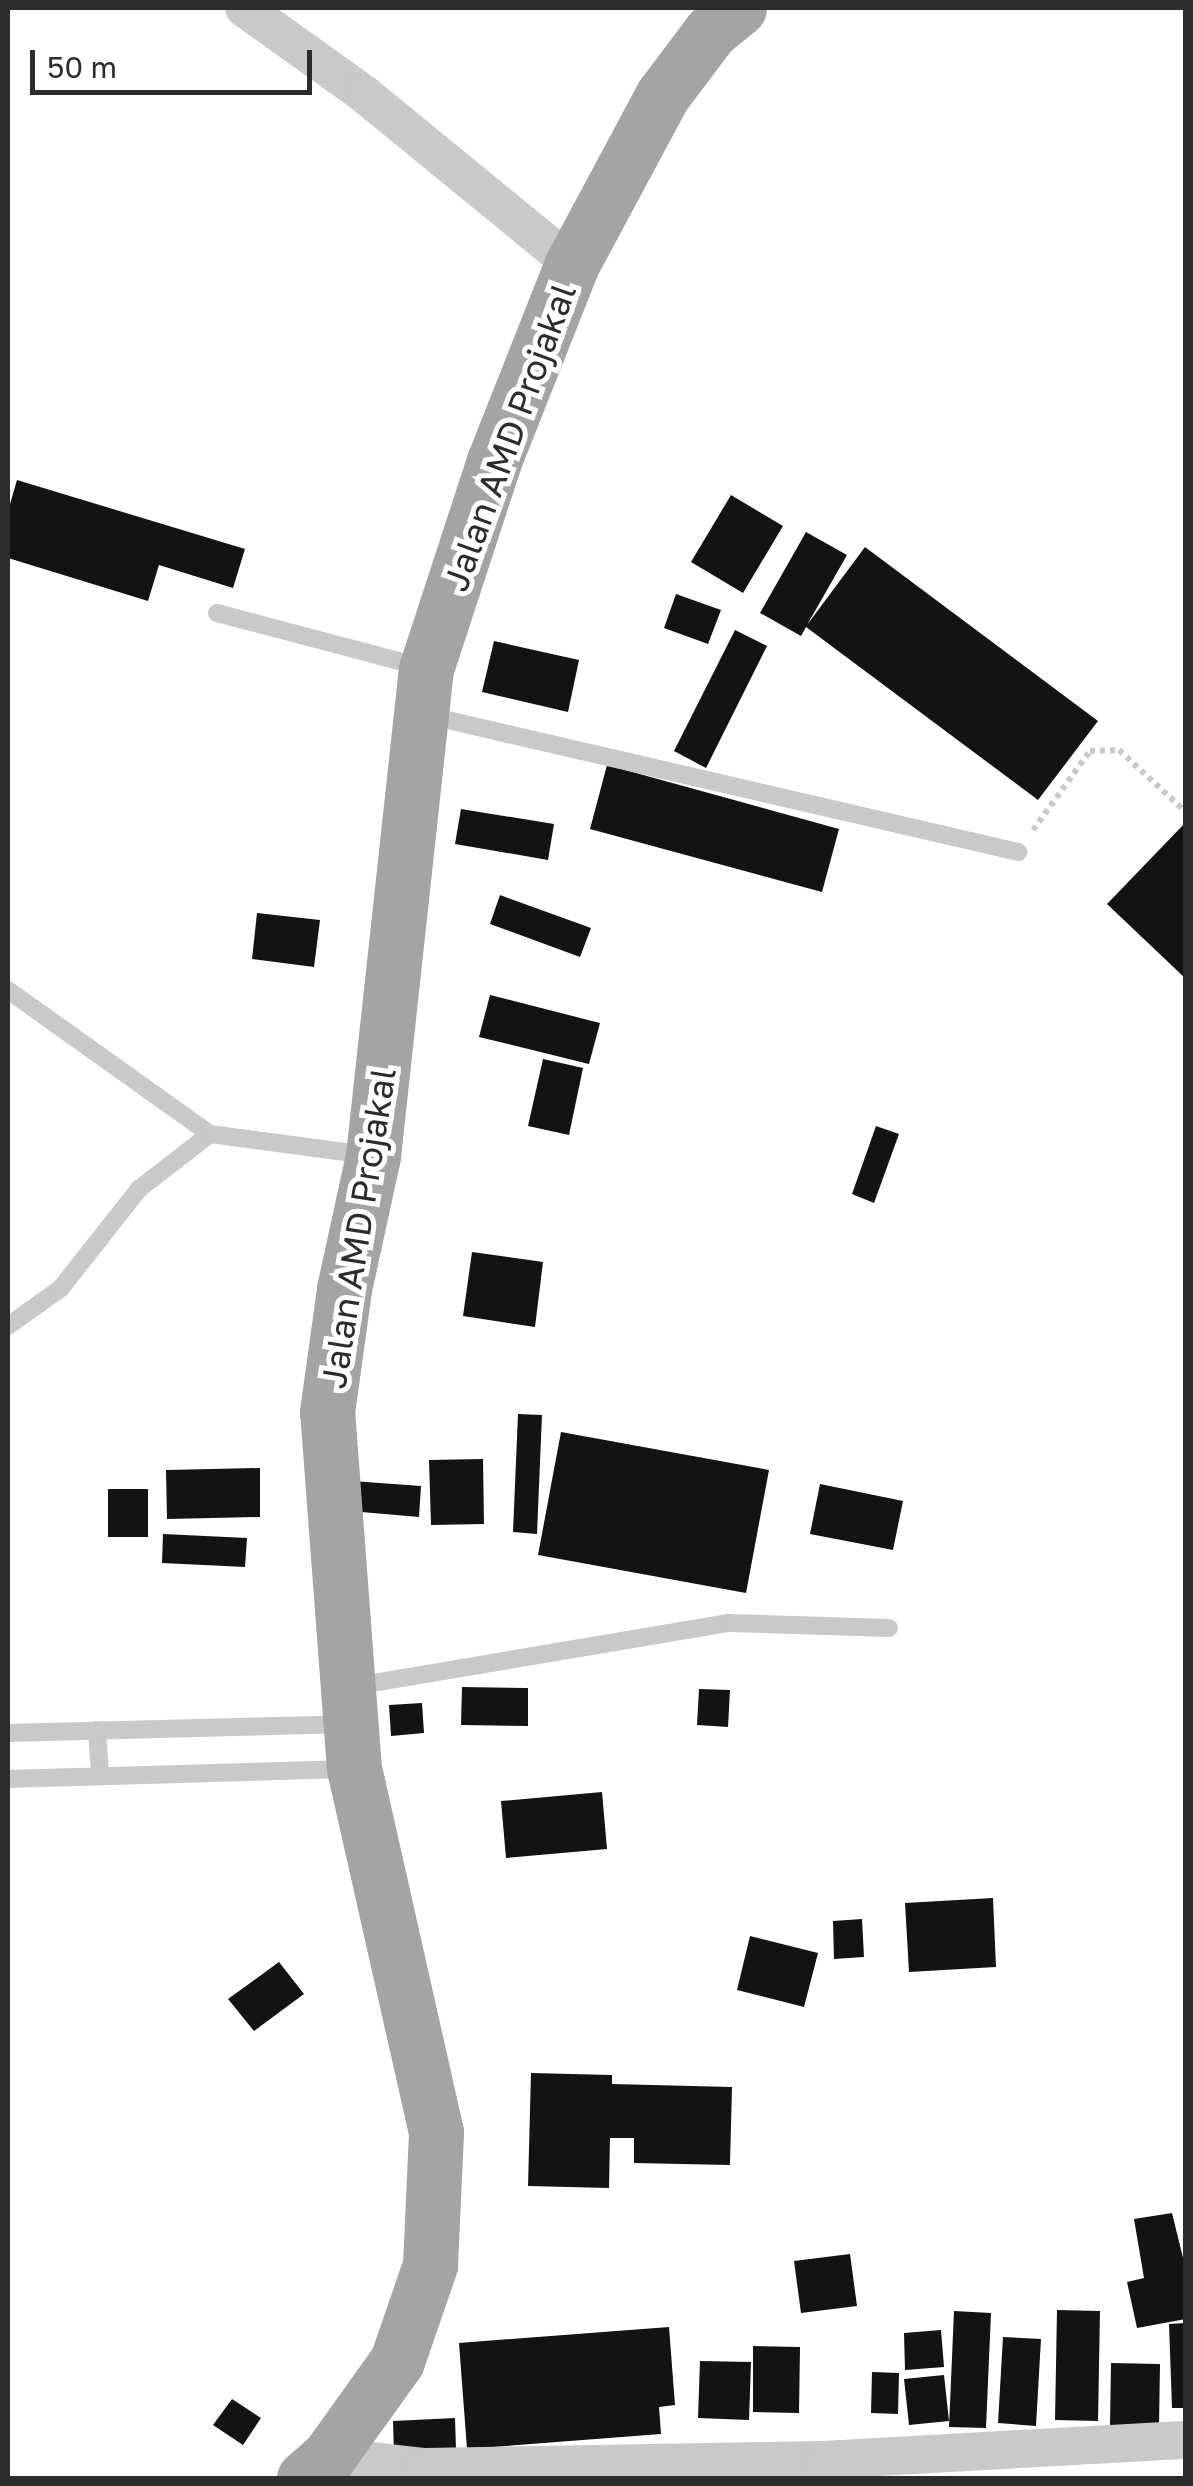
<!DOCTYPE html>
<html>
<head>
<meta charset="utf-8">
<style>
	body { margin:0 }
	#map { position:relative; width:1193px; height:2486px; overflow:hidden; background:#fff; font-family:"Golos Text",sans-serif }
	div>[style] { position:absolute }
	.building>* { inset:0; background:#131313 }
	.path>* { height:6px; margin-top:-3px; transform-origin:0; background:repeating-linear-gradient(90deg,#c9c9c9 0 5px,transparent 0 10px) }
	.lane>* { height:18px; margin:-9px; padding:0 9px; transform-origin:9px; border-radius:9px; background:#c9c9c9 }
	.street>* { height:38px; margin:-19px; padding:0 19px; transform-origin:19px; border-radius:19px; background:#c9c9c9 }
	.primary>* { height:55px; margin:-27.5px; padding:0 27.5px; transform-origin:27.5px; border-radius:27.5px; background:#a4a4a4 }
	span { translate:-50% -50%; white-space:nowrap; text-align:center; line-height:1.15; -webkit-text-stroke:10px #fff; paint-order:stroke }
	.street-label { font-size:35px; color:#2c2c2c }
	.frame { position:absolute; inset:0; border:10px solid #2c2c2c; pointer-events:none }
	.scale { position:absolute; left:30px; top:50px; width:282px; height:45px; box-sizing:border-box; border:5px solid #2c2c2c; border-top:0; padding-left:12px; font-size:30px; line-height:35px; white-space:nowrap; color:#2c2c2c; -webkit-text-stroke:8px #fff; paint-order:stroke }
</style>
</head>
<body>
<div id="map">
	<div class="building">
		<i style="clip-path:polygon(17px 480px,245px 549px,233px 588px,159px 565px,148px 601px,8px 558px,8px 511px)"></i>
		<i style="clip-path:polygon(731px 495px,783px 526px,743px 593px,691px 562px)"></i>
		<i style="clip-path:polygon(806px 532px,847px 555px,807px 625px,865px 547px,1098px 721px,1038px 800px,806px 627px,801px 636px,760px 613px)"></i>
		<i style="clip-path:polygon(676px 594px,721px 610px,708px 644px,664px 628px)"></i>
		<i style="clip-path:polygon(735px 630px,767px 646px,706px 768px,674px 751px)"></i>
		<i style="clip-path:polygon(494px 641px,579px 660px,568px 712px,482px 692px)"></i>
		<i style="clip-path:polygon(607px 765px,839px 829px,822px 892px,590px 829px)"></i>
		<i style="clip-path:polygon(461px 809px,554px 824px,548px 860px,455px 844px)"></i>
		<i style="clip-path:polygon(1186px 822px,1186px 979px,1107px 904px)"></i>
		<i style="clip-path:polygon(500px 895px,591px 928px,580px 957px,490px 924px)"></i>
		<i style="clip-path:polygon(257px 913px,320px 920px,314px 967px,252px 959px)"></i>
		<i style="clip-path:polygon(490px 995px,600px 1023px,589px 1064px,479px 1037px)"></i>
		<i style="clip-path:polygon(543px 1059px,583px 1068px,569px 1135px,528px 1126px)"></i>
		<i style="clip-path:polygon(876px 1126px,899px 1134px,874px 1203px,852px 1194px)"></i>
		<i style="clip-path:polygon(472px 1252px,543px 1262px,535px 1327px,463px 1316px)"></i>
		<i style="clip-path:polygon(518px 1414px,542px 1415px,537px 1534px,513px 1532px)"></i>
		<i style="clip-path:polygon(561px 1432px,769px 1470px,746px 1593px,538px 1555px)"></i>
		<i style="clip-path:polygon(483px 1459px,484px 1524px,431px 1525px,429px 1460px)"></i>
		<i style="clip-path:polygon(260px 1468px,260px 1517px,167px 1519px,166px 1470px)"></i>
		<i style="clip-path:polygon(352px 1481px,421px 1486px,419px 1517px,350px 1511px)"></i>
		<i style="clip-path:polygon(820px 1484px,903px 1501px,893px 1550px,810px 1534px)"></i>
		<i style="clip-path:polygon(108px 1489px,148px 1489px,148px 1537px,108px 1537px)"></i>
		<i style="clip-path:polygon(163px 1534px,247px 1538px,245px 1567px,162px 1563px)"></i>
		<i style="clip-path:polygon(462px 1687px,528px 1688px,528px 1726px,461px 1725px)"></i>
		<i style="clip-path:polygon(699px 1689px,730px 1690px,728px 1727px,697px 1725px)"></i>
		<i style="clip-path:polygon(422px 1703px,424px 1733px,391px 1736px,389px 1705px)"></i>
		<i style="clip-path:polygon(602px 1792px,607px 1849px,506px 1858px,501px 1801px)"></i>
		<i style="clip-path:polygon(993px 1898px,996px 1967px,909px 1972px,905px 1903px)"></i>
		<i style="clip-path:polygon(862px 1919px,864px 1957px,834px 1959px,833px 1921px)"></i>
		<i style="clip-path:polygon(750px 1936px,818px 1953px,804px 2007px,737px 1990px)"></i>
		<i style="clip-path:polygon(279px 1962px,304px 1994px,254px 2031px,228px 1999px)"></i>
		<i style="clip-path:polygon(531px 2073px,612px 2075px,612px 2084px,732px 2087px,730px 2165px,634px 2163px,634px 2138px,610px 2138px,609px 2188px,528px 2186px)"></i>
		<i style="clip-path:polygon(1172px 2213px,1186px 2270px,1186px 2319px,1137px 2328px,1127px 2282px,1144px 2278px,1134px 2219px)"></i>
		<i style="clip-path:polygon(850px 2254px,857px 2306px,801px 2313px,794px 2261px)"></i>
		<i style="clip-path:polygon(1057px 2310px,1100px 2311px,1098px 2421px,1055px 2420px)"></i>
		<i style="clip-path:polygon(954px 2311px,991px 2313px,986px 2428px,949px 2427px)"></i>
		<i style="clip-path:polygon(1186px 2323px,1186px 2408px,1172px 2408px,1169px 2324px)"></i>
		<i style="clip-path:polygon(669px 2327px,675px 2405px,659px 2407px,661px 2434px,467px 2449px,459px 2343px)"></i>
		<i style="clip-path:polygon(941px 2330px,944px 2367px,905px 2370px,904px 2333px)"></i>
		<i style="clip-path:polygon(1003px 2337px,1041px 2339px,1036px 2426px,998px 2423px)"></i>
		<i style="clip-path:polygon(753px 2346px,800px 2347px,799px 2413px,753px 2412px)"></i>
		<i style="clip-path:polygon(700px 2361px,751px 2362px,749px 2420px,698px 2418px)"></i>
		<i style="clip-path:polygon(1111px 2363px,1160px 2364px,1159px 2425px,1110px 2425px)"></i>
		<i style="clip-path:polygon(872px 2372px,899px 2373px,898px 2414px,871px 2413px)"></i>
		<i style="clip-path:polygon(944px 2375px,949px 2421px,909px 2425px,904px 2379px)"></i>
		<i style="clip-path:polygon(232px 2399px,261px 2418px,243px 2445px,213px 2425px)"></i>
		<i style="clip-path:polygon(455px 2418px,456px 2450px,394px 2454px,393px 2421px)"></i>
	</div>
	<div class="path">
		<i style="left:1033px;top:830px;width:97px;rotate:-54.2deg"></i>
		<i style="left:1090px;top:751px;width:29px;rotate:-2deg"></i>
		<i style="left:1119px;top:750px;width:91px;rotate:42.8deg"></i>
	</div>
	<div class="lane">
		<i style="left:217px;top:613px;width:211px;rotate:14.8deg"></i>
		<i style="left:426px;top:715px;width:608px;rotate:13.03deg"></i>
		<i style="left:8px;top:990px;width:248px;rotate:35.5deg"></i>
		<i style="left:8px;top:1326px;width:65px;rotate:-35.6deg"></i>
		<i style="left:61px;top:1288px;width:126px;rotate:-51.8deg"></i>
		<i style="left:139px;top:1189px;width:90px;rotate:-37.8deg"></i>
		<i style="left:210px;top:1134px;width:159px;rotate:7.6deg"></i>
		<i style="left:355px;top:1686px;width:379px;rotate:-9.6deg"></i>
		<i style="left:729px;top:1623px;width:160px;rotate:1.8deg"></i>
		<i style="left:97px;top:1730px;width:44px;rotate:86.1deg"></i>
		<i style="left:8px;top:1733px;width:339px;rotate:-1.5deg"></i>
		<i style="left:8px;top:1779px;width:341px;rotate:-1.7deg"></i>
	</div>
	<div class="street">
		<i style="left:244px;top:8px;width:148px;rotate:35.6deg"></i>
		<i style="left:364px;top:94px;width:269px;rotate:39.3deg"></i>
		<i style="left:329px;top:2456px;width:96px;rotate:6.6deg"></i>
		<i style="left:424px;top:2467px;width:399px;rotate:-1deg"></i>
		<i style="left:823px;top:2460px;width:364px;rotate:-3.2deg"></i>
	</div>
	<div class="primary">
		<i style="left:304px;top:2478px;width:33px;rotate:-41deg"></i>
		<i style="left:329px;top:2456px;width:117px;rotate:-54.4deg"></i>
		<i style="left:397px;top:2361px;width:102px;rotate:-71deg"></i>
		<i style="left:430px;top:2265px;width:133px;rotate:-87.4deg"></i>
		<i style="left:436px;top:2132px;width:372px;rotate:-102.7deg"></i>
		<i style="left:354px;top:1769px;width:358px;rotate:-94.3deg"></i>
		<i style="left:327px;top:1412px;width:124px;rotate:-82.1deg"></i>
		<i style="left:344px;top:1289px;width:136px;rotate:-77.7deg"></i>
		<i style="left:373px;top:1156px;width:490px;rotate:-83.8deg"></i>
		<i style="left:426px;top:669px;width:219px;rotate:-71.9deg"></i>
		<i style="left:494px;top:461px;width:212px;rotate:-68.4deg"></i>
		<i style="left:572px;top:264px;width:191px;rotate:-61.8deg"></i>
		<i style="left:662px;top:96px;width:81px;rotate:-53deg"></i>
		<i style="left:711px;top:31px;width:36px;rotate:-39deg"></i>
	</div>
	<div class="street-label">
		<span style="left:509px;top:437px;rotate:-70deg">Jalan AMD Projakal</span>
		<span style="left:358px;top:1228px;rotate:-81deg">Jalan AMD Projakal</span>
	</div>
	<div class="frame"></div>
	<div class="scale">50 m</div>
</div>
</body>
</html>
